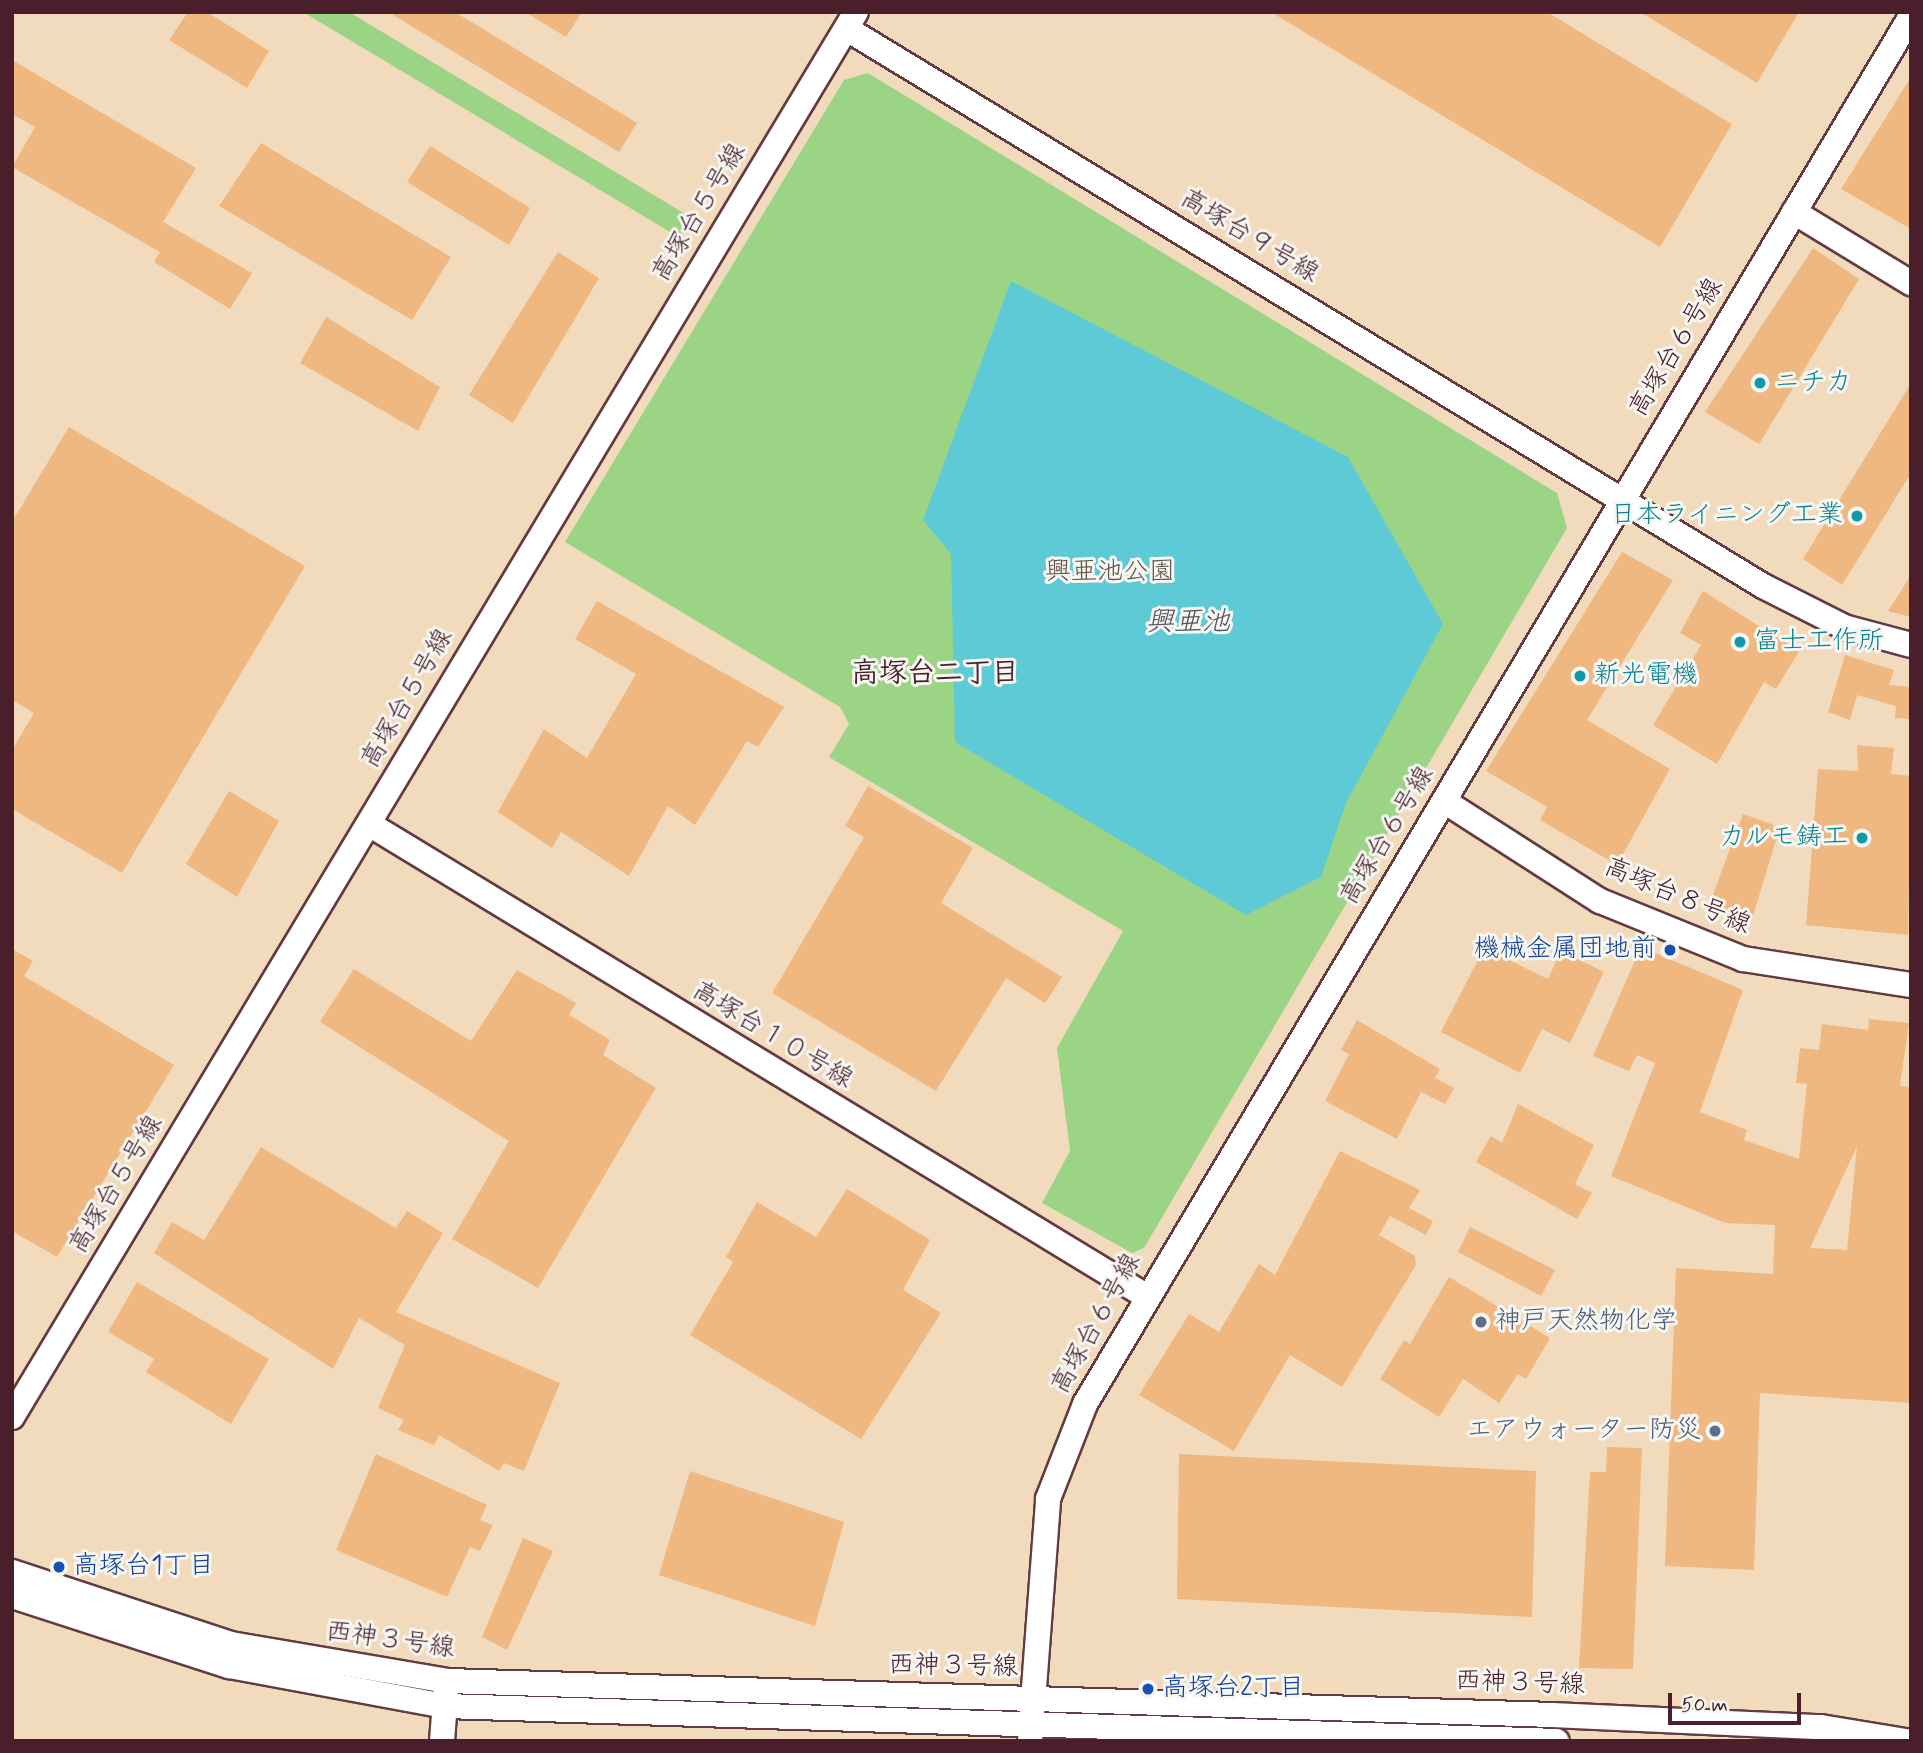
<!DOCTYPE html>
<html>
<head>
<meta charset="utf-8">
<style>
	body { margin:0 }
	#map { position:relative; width:1923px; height:1753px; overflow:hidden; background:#f2dbbd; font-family:Mynerve,"Klee One",sans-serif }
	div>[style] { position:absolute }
	.green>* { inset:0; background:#9cd486 }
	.water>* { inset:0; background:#5ecad5 }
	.building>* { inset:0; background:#efb880 }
	.roads { filter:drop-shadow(2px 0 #633b41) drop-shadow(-2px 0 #633b41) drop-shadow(0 2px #633b41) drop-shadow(0 -2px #633b41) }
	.minor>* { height:24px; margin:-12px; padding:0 12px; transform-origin:12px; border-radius:12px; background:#fff }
	.dots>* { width:19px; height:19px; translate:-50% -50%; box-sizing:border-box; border:4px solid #f6f6f2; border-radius:50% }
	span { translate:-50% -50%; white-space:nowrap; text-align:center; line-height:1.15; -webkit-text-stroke:6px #f6f6f2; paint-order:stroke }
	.street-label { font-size:26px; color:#4a1f2b }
	.culture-label { font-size:26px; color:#0d838f }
	.left { translate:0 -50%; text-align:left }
	.right { translate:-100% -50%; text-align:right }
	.park-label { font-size:26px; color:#635546 }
	.transit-label { font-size:26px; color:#164399 }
	.service-label { font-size:26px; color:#4e5e75 }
	.water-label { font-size:28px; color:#50525e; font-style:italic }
	.neighbourhood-label { font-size:28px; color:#4a1f2b; font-weight:700 }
	.frame { position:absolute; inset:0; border:14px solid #4a1f2b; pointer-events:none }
	.scale { position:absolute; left:1668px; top:1693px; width:133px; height:32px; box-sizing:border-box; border:4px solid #4a1f2b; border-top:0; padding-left:9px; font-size:21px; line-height:24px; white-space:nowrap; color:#4a1f2b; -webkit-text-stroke:5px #f6f6f2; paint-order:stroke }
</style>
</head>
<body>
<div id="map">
	<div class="green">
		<i style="clip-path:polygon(303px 12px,349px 12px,692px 218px,680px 238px)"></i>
		<i style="clip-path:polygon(868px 73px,1557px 493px,1567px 528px,1144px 1248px,1132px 1253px,1042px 1203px,1070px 1151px,1057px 1048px,1123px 931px,829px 757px,849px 724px,840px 707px,565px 542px,844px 80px)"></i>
	</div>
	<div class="water">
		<i style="clip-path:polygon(1011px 281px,1348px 457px,1443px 624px,1346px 803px,1321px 877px,1246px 915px,955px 742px,951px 554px,923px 520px)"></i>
	</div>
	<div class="building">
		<i style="clip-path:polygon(188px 12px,207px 12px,269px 51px,247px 88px,169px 40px)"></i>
		<i style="clip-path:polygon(388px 12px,455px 12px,637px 123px,619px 152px)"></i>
		<i style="clip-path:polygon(525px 12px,582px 12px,566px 37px)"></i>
		<i style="clip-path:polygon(1271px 12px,1547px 12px,1732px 124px,1660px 247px)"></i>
		<i style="clip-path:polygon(1640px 12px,1799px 12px,1757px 83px)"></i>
		<i style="clip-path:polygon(12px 60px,196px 168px,163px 222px,252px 273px,230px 309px,154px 262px,160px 252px,12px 167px,35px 127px,12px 114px)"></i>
		<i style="clip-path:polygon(1911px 77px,1911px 229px,1841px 189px)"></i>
		<i style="clip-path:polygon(261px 143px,451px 257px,412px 320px,219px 206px)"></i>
		<i style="clip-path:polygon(430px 146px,530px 208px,509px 245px,407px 182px)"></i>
		<i style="clip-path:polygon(1813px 248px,1859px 279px,1759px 444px,1705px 412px)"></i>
		<i style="clip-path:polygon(558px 252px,599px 278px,513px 423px,469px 395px)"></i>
		<i style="clip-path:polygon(326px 317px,440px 387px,418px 431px,300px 363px)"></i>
		<i style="clip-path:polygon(1911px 383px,1911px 473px,1842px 585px,1803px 559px)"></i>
		<i style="clip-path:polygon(69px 427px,305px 566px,122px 873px,12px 809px,12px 750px,34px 713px,12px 700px,12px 522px)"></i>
		<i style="clip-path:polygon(1622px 552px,1673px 580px,1587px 720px,1670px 769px,1617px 865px,1540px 820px,1547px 807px,1486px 771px)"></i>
		<i style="clip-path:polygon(1911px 575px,1911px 617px,1888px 611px)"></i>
		<i style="clip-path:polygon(1703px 591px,1799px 651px,1776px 689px,1764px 682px,1717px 764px,1653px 725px,1701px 645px,1680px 633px)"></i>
		<i style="clip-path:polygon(597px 601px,784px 707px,758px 747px,747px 741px,695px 825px,668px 806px,629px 876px,561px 832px,552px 848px,498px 812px,544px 729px,587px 758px,636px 674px,575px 639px)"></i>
		<i style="clip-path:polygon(1845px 655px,1894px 670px,1889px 685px,1911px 687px,1911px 719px,1895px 718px,1896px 706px,1857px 695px,1850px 720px,1828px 712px)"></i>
		<i style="clip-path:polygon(1857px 745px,1894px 748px,1891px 774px,1911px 776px,1908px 935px,1806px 925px,1818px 769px,1858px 771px)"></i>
		<i style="clip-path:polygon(868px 786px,973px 848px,941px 903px,1062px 977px,1045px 1003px,1006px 978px,936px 1091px,772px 993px,864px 837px,845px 826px)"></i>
		<i style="clip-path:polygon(229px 791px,279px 821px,237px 897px,186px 864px)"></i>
		<i style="clip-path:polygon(1743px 814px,1780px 827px,1752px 919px,1709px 905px)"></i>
		<i style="clip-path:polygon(evenodd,1641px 947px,1743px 990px,1700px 1112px,1747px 1130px,1744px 1140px,1799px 1159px,1807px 1084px,1796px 1083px,1800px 1048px,1819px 1050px,1822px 1024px,1868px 1030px,1869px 1019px,1909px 1023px,1900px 1086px,1911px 1087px,1911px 1403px,1760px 1393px,1754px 1570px,1665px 1566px,1676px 1268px,1773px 1274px,1775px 1225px,1725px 1223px,1611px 1176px,1655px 1063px,1637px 1055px,1629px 1071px,1593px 1056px,1641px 947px,1857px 1146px,1847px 1250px,1810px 1248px,1857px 1146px)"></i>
		<i style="clip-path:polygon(1484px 948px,1548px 979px,1561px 951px,1604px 972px,1570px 1043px,1542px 1029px,1520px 1073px,1441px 1032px)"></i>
		<i style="clip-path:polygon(12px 949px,33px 961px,24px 976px,174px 1065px,57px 1257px,12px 1231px)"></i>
		<i style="clip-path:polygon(354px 969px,471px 1041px,517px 970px,576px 1003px,569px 1015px,610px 1040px,603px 1055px,656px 1088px,538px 1288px,452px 1239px,509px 1141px,320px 1022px)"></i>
		<i style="clip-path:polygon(1357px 1020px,1440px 1069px,1435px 1078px,1454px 1088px,1445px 1104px,1421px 1092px,1397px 1139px,1325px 1101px,1349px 1054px,1341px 1050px)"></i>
		<i style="clip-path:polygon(1518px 1104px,1594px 1145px,1575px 1184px,1592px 1193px,1577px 1219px,1476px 1162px,1491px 1136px,1502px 1143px)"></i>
		<i style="clip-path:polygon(261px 1147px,396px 1228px,407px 1211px,443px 1233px,396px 1312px,560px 1383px,524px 1471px,504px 1463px,499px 1471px,439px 1435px,434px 1445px,398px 1430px,404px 1420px,378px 1408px,405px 1345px,359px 1318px,333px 1369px,154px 1253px,172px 1222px,204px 1240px)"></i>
		<i style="clip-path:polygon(1340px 1151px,1420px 1190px,1409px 1208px,1433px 1221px,1426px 1235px,1390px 1216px,1379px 1235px,1415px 1256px,1416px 1265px,1342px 1387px,1290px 1355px,1234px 1451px,1139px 1395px,1189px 1314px,1219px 1332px,1259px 1264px,1275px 1275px)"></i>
		<i style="clip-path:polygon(847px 1189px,930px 1240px,903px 1290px,941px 1313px,861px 1439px,690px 1335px,733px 1262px,726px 1257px,757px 1202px,816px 1237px)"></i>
		<i style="clip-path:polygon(1470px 1227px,1555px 1270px,1541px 1296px,1458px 1252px)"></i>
		<i style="clip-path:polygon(1449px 1277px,1550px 1338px,1526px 1379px,1518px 1374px,1499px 1403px,1463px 1379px,1439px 1417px,1380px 1379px,1404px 1340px,1410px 1344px)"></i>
		<i style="clip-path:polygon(137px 1282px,269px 1359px,231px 1424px,146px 1372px,154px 1359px,108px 1332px)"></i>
		<i style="clip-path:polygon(1607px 1447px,1642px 1448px,1633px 1669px,1579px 1668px,1590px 1472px,1606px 1472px)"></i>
		<i style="clip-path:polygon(376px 1454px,487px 1505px,480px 1520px,493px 1525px,480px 1551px,470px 1547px,447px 1597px,336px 1550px)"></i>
		<i style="clip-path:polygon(1179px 1454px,1536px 1471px,1532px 1617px,1177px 1599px)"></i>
		<i style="clip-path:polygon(690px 1471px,844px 1522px,815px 1626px,659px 1575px)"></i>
		<i style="clip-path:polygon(523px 1538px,553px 1551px,507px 1650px,482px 1637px)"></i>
	</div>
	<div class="roads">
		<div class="minor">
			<i style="left:847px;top:29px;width:1072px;rotate:31.3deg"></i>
			<i style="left:1763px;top:586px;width:91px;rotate:26.8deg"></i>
			<i style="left:1844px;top:627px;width:69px;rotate:15deg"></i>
			<i style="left:1794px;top:212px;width:137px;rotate:31.3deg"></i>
			<i style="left:1444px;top:801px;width:185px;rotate:32.7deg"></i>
			<i style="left:1600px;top:901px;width:154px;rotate:22.1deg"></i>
			<i style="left:1743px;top:959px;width:170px;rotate:8.8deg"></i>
			<i style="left:369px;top:824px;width:909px;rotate:31.28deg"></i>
			<i style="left:12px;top:1417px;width:1639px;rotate:-59.01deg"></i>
			<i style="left:12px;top:1572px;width:231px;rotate:18.2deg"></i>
			<i style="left:231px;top:1644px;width:219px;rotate:9.7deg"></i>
			<i style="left:447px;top:1681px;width:1106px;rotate:1.76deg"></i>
			<i style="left:1552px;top:1715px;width:269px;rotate:2.6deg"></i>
			<i style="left:1821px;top:1727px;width:86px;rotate:9.4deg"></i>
			<i style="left:12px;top:1596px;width:228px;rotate:17.9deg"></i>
			<i style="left:229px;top:1666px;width:220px;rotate:10.5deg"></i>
			<i style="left:445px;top:1706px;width:1112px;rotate:1.8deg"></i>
			<i style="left:442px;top:1741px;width:52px;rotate:-85.6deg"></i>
			<i style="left:1030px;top:1741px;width:243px;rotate:-85.7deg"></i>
			<i style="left:1048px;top:1499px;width:102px;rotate:-68.7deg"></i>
			<i style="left:1085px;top:1404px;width:1615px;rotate:-59.24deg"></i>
		</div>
	</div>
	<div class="dots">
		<i style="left:1760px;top:383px;background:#0f9aa8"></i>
		<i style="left:1857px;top:516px;background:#0f9aa8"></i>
		<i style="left:1740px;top:642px;background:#0f9aa8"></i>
		<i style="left:1580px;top:676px;background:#0f9aa8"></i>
		<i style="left:1862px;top:838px;background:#0f9aa8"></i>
		<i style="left:1670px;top:950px;background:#1a4fb4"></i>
		<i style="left:1481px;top:1322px;background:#5c6f8a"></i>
		<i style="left:1715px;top:1431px;background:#5c6f8a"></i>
		<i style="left:59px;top:1567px;background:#1a4fb4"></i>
		<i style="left:1148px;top:1689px;background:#1a4fb4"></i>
	</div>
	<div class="street-label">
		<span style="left:700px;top:213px;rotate:-59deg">高塚台５号線</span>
		<span style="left:1249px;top:237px;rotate:31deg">高塚台９号線</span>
		<span style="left:1677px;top:348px;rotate:-59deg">高塚台６号線</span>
		<span style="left:408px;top:699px;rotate:-60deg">高塚台５号線</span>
		<span style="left:1388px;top:836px;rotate:-59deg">高塚台６号線</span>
		<span style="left:1677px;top:897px;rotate:23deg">高塚台８号線</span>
		<span style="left:772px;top:1036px;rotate:31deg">高塚台１０号線</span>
		<span style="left:117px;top:1185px;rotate:-59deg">高塚台５号線</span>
		<span style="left:1097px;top:1324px;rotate:-61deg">高塚台６号線</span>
		<span style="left:390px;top:1641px;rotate:8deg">西神３号線</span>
		<span style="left:953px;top:1667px;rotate:1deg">西神３号線</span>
		<span style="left:1520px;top:1684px;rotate:2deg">西神３号線</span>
	</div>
	<div class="culture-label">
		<span class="left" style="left:1774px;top:383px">ニチカ</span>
		<span class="right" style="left:1843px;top:516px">日本ライニング工業</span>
		<span class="left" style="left:1754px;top:642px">富士工作所</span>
		<span class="left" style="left:1594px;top:676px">新光電機</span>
		<span class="right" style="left:1848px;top:838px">カルモ鋳工</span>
	</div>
	<div class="park-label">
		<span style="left:1110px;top:573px">興亜池公園</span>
	</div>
	<div class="transit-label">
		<span class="right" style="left:1656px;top:950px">機械金属団地前</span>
		<span class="left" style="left:73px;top:1567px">高塚台1丁目</span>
		<span class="left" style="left:1162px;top:1689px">高塚台2丁目</span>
	</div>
	<div class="service-label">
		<span class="left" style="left:1495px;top:1322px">神戸天然物化学</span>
		<span class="right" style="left:1701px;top:1431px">エアウォーター防災</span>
	</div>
	<div class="water-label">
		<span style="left:1188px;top:623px">興亜池</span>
	</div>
	<div class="neighbourhood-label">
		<span style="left:935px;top:674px">高塚台二丁目</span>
	</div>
	<div class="frame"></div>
	<div class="scale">50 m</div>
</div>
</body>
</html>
